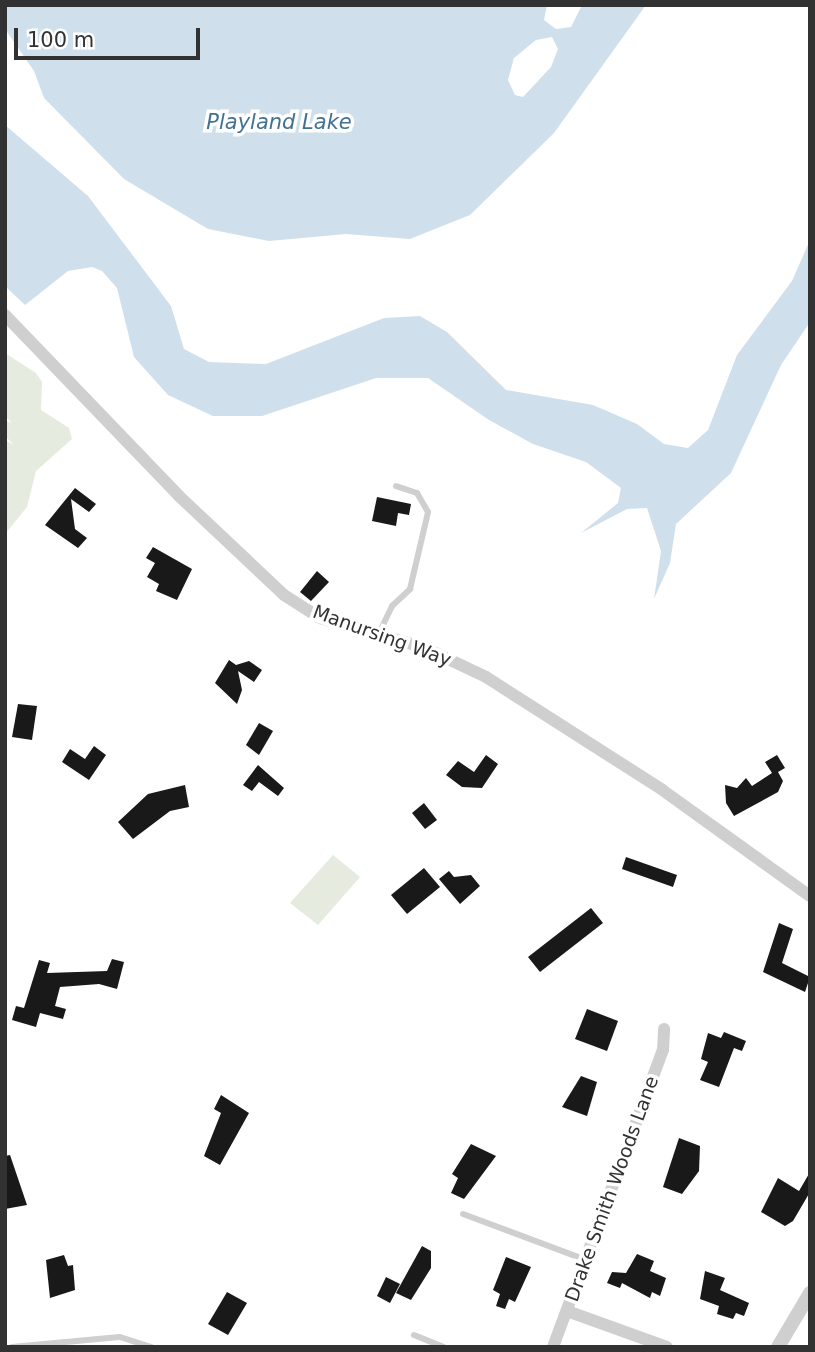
<!DOCTYPE html>
<html>
<head>
<meta charset="utf-8">
<style>
	body { margin:0 }
	#map { position:relative; width:815px; height:1352px; overflow:hidden; background:#fff; font-family:"DejaVu Sans",sans-serif }
	div>[style] { position:absolute }
	.green>* { inset:0; background:#e5ebde }
	.water>* { inset:0; background:#cfe0ec }
	.building>* { inset:0; background:#191919 }
	.service>* { height:6px; margin:-3px; padding:0 3px; transform-origin:3px; border-radius:3px; background:#cfcfcf }
	.minor>* { height:12px; margin:-6px; padding:0 6px; transform-origin:6px; border-radius:6px; background:#cfcfcf }
	.tertiary>* { height:14px; margin:-7px; padding:0 7px; transform-origin:7px; border-radius:7px; background:#cfcfcf }
	span { translate:-50% -50%; white-space:nowrap; text-align:center; line-height:1.15; -webkit-text-stroke:7px #fff; paint-order:stroke }
	.street-label { font-size:19px; color:#323232 }
	.water-label { font-size:21px; color:#427292; font-style:italic }
	.frame { position:absolute; inset:0; border:7px solid #323232; pointer-events:none }
	.scale { position:absolute; left:14px; top:28px; width:186px; height:32px; box-sizing:border-box; border:4px solid #323232; border-top:0; padding-left:9px; font-size:21px; line-height:24px; white-space:nowrap; color:#323232; -webkit-text-stroke:5px #fff; paint-order:stroke }
</style>
</head>
<body>
<div id="map">
	<div class="green">
		<i style="clip-path:polygon(5px 353px,36px 373px,42px 382px,41px 410px,69px 428px,72px 439px,36px 471px,27px 507px,5px 534px,5px 440px,14px 445px,5px 436px,5px 420px,12px 423px,5px 416px)"></i>
		<i style="clip-path:polygon(333px 855px,360px 877px,318px 925px,290px 903px)"></i>
	</div>
	<div class="water">
		<i style="clip-path:polygon(evenodd,5px 5px,547px 5px,544px 20px,556px 29px,571px 27px,582px 5px,646px 5px,554px 133px,470px 215px,410px 239px,346px 234px,269px 241px,208px 229px,124px 179px,44px 98px,34px 71px,5px 29px,5px 5px,552px 37px,558px 49px,551px 67px,523px 97px,515px 95px,508px 80px,514px 58px,536px 40px,552px 37px)"></i>
		<i style="clip-path:polygon(5px 125px,88px 196px,171px 306px,184px 349px,209px 362px,266px 364px,384px 318px,420px 316px,447px 332px,506px 390px,593px 405px,637px 424px,664px 444px,688px 448px,708px 430px,737px 355px,792px 281px,810px 240px,810px 322px,781px 365px,731px 473px,676px 524px,670px 563px,654px 599px,661px 551px,647px 508px,627px 509px,581px 533px,618px 503px,621px 488px,586px 462px,533px 444px,489px 420px,428px 378px,376px 378px,262px 416px,213px 416px,168px 395px,134px 357px,117px 288px,102px 271px,92px 267px,68px 271px,25px 305px,5px 286px)"></i>
	</div>
	<div class="building">
		<i style="clip-path:polygon(75px 488px,96px 504px,89px 512px,71px 499px,75px 529px,87px 538px,78px 548px,45px 525px)"></i>
		<i style="clip-path:polygon(377px 497px,411px 504px,409px 515px,398px 513px,396px 526px,372px 521px)"></i>
		<i style="clip-path:polygon(153px 547px,192px 569px,177px 600px,156px 591px,159px 584px,147px 577px,155px 563px,146px 558px)"></i>
		<i style="clip-path:polygon(317px 571px,329px 582px,311px 601px,300px 592px)"></i>
		<i style="clip-path:polygon(229px 660px,236px 665px,249px 661px,262px 670px,254px 682px,238px 671px,242px 690px,237px 704px,215px 683px)"></i>
		<i style="clip-path:polygon(18px 704px,37px 706px,32px 740px,12px 737px)"></i>
		<i style="clip-path:polygon(259px 723px,273px 731px,259px 755px,246px 745px)"></i>
		<i style="clip-path:polygon(94px 746px,106px 755px,89px 780px,62px 762px,70px 749px,85px 759px)"></i>
		<i style="clip-path:polygon(486px 755px,498px 764px,482px 788px,462px 787px,446px 775px,458px 761px,474px 772px)"></i>
		<i style="clip-path:polygon(777px 755px,785px 768px,778px 772px,783px 781px,778px 792px,734px 816px,726px 803px,725px 785px,737px 788px,746px 778px,752px 786px,772px 773px,765px 762px)"></i>
		<i style="clip-path:polygon(258px 765px,284px 788px,278px 796px,259px 782px,252px 791px,243px 785px)"></i>
		<i style="clip-path:polygon(185px 785px,189px 807px,170px 811px,133px 839px,118px 822px,148px 794px)"></i>
		<i style="clip-path:polygon(424px 803px,437px 820px,425px 829px,412px 813px)"></i>
		<i style="clip-path:polygon(626px 857px,677px 875px,673px 887px,622px 869px)"></i>
		<i style="clip-path:polygon(424px 868px,440px 887px,407px 914px,391px 895px)"></i>
		<i style="clip-path:polygon(449px 871px,454px 877px,471px 875px,480px 886px,460px 904px,439px 879px)"></i>
		<i style="clip-path:polygon(591px 908px,603px 923px,540px 972px,528px 957px)"></i>
		<i style="clip-path:polygon(779px 923px,793px 929px,782px 963px,810px 977px,805px 992px,763px 972px)"></i>
		<i style="clip-path:polygon(112px 959px,124px 962px,117px 989px,99px 984px,60px 987px,55px 1006px,66px 1009px,63px 1019px,40px 1013px,36px 1027px,12px 1020px,16px 1006px,24px 1008px,39px 960px,50px 963px,47px 973px,107px 971px)"></i>
		<i style="clip-path:polygon(587px 1009px,618px 1021px,607px 1051px,575px 1039px)"></i>
		<i style="clip-path:polygon(724px 1032px,746px 1041px,742px 1051px,734px 1048px,719px 1087px,700px 1080px,708px 1062px,701px 1059px,708px 1033px,721px 1038px)"></i>
		<i style="clip-path:polygon(581px 1076px,597px 1082px,587px 1116px,562px 1107px)"></i>
		<i style="clip-path:polygon(221px 1095px,249px 1113px,220px 1165px,204px 1156px,221px 1113px,214px 1109px)"></i>
		<i style="clip-path:polygon(679px 1138px,700px 1146px,699px 1171px,682px 1194px,663px 1187px)"></i>
		<i style="clip-path:polygon(471px 1144px,496px 1156px,464px 1199px,451px 1193px,458px 1178px,452px 1174px)"></i>
		<i style="clip-path:polygon(10px 1155px,27px 1205px,5px 1209px,5px 1156px)"></i>
		<i style="clip-path:polygon(810px 1172px,810px 1192px,793px 1221px,785px 1226px,761px 1212px,778px 1178px,799px 1191px)"></i>
		<i style="clip-path:polygon(422px 1246px,431px 1251px,431px 1268px,411px 1300px,396px 1293px)"></i>
		<i style="clip-path:polygon(637px 1254px,654px 1261px,650px 1271px,666px 1278px,660px 1296px,652px 1292px,650px 1298px,622px 1283px,620px 1288px,607px 1283px,612px 1272px,626px 1273px)"></i>
		<i style="clip-path:polygon(64px 1255px,68px 1266px,73px 1265px,75px 1290px,50px 1298px,46px 1260px)"></i>
		<i style="clip-path:polygon(506px 1257px,531px 1267px,515px 1302px,509px 1299px,505px 1309px,496px 1306px,500px 1294px,493px 1290px)"></i>
		<i style="clip-path:polygon(705px 1271px,725px 1278px,720px 1290px,749px 1303px,744px 1316px,736px 1313px,733px 1319px,717px 1314px,719px 1306px,700px 1299px)"></i>
		<i style="clip-path:polygon(386px 1277px,400px 1284px,390px 1303px,377px 1296px)"></i>
		<i style="clip-path:polygon(227px 1292px,247px 1303px,228px 1335px,208px 1324px)"></i>
	</div>
	<div class="service">
		<i style="left:378px;top:635px;width:32px;rotate:-64deg"></i>
		<i style="left:392px;top:606px;width:25px;rotate:-43deg"></i>
		<i style="left:410px;top:589px;width:79px;rotate:-76.8deg"></i>
		<i style="left:428px;top:512px;width:22px;rotate:-120deg"></i>
		<i style="left:417px;top:493px;width:22px;rotate:-162deg"></i>
		<i style="left:463px;top:1214px;width:131px;rotate:20.5deg"></i>
		<i style="left:414px;top:1335px;width:31px;rotate:22deg"></i>
		<i style="left:12px;top:1347px;width:108px;rotate:-5.3deg"></i>
		<i style="left:120px;top:1337px;width:33px;rotate:18deg"></i>
	</div>
	<div class="minor">
		<i style="left:5px;top:315px;width:251px;rotate:46.1deg"></i>
		<i style="left:179px;top:496px;width:144px;rotate:43.3deg"></i>
		<i style="left:284px;top:595px;width:43px;rotate:32.6deg"></i>
		<i style="left:320px;top:618px;width:109px;rotate:15.9deg"></i>
		<i style="left:425px;top:648px;width:68px;rotate:25.4deg"></i>
		<i style="left:486px;top:677px;width:208px;rotate:32.6deg"></i>
		<i style="left:661px;top:789px;width:183px;rotate:35.7deg"></i>
		<i style="left:567px;top:1311px;width:106px;rotate:19.8deg"></i>
		<i style="left:553px;top:1347px;width:317px;rotate:-69.7deg"></i>
		<i style="left:663px;top:1050px;width:21px;rotate:-87deg"></i>
	</div>
	<div class="tertiary">
		<i style="left:778px;top:1347px;width:63px;rotate:-59.3deg"></i>
	</div>
	<div class="street-label">
		<span style="left:382px;top:636px;rotate:20deg">Manursing Way</span>
		<span style="left:612px;top:1189px;rotate:-70deg">Drake Smith Woods Lane</span>
	</div>
	<div class="water-label">
		<span style="left:279px;top:122px">Playland Lake</span>
	</div>
	<div class="frame"></div>
	<div class="scale">100 m</div>
</div>
</body>
</html>
